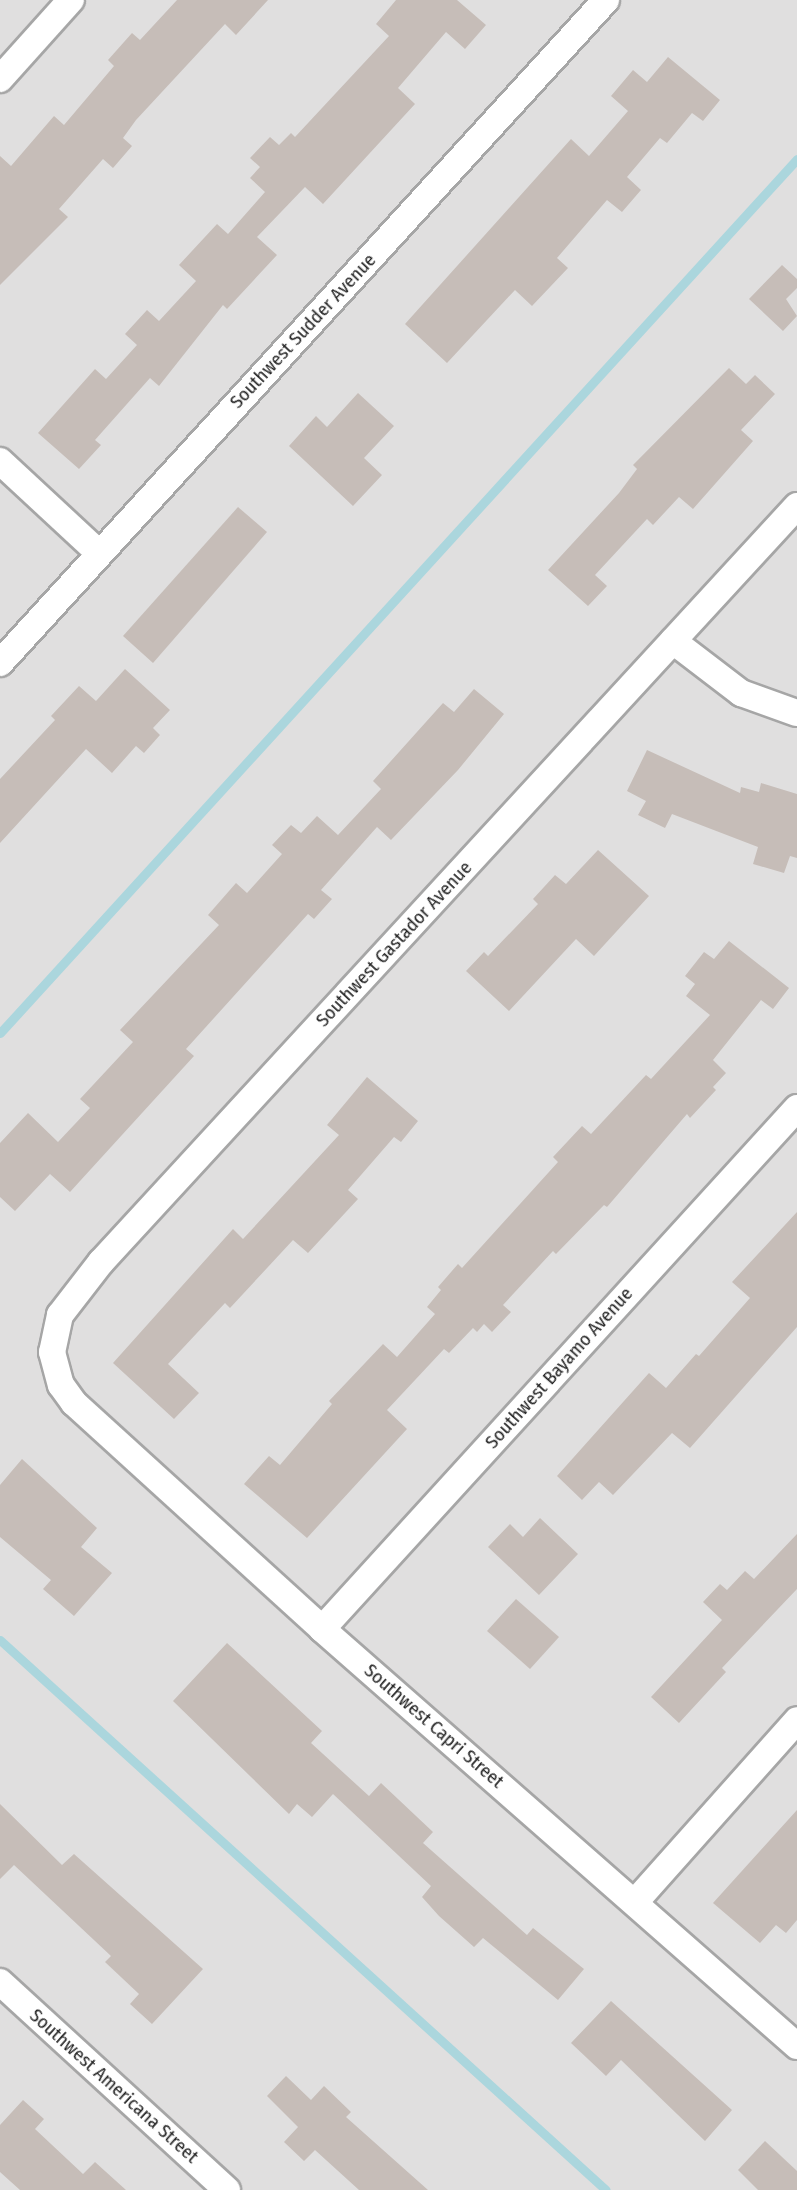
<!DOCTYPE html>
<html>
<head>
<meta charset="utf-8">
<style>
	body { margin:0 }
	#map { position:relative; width:797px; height:2190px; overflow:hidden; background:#f2eee9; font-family:"Fira Sans Condensed",sans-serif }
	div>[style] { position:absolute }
	.residential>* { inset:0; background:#e0dfdf }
	.stream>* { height:9px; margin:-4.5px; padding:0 4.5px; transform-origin:4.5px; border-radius:4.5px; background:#abd6dd }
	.building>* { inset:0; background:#c6bdb8 }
	.roads { filter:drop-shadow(2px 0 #a6a6a6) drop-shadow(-2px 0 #a6a6a6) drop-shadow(0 2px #a6a6a6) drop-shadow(0 -2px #a6a6a6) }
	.minor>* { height:26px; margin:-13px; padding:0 13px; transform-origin:13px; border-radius:13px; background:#fff }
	span { translate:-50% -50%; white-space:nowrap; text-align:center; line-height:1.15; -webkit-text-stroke:5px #fff; paint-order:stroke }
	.street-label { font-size:19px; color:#222 }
</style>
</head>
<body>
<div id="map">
	<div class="residential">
		<i style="clip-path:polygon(0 0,797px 0,797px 2190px,0 2190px)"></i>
	</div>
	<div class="stream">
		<i style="left:0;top:1033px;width:1183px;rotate:-47.64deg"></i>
		<i style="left:0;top:1640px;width:818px;rotate:42.23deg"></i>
	</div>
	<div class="building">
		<i style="clip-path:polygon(177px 0,268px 0,236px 35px,225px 24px,136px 120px,123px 138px,132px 146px,113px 168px,103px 159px,59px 209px,68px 217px,0 285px,0 156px,11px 166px,54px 116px,64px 125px,114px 66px,108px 60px,132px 33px,140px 40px)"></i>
		<i style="clip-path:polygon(396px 0,457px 0,486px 25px,465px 49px,446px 32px,398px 88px,415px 104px,323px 204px,305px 187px,257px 237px,277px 255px,227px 309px,223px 305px,159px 386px,150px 378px,95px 440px,101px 445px,79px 469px,38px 433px,95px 369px,106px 379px,137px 345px,125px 334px,147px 310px,159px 321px,196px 281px,179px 265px,217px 224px,228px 234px,265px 192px,250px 178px,260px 167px,250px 158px,270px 137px,279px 145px,291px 133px,295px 137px,389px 36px,376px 24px)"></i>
		<i style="clip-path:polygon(668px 57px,720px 100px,703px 121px,692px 113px,667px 143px,660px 138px,627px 177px,641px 190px,622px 212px,607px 200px,557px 258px,568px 268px,532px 306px,515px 290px,447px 363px,405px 324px,571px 139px,589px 156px,628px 111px,611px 96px,633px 70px,647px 82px)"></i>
		<i style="clip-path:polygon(782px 265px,797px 279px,797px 288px,786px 299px,797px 316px,783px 331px,749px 299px)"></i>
		<i style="clip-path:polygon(729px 368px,746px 384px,755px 375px,775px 394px,741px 430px,753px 441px,693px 509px,679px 497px,653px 525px,647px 519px,595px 575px,607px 586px,588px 606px,548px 570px,619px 493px,637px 469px,633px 465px)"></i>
		<i style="clip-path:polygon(358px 393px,394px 426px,364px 458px,382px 475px,353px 506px,289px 446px,316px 416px,327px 427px)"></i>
		<i style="clip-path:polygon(238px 507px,267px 532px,153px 663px,123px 636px)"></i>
		<i style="clip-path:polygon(125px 669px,170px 710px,153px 728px,160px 735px,144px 753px,136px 746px,112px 773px,86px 749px,0 843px,0 779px,55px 720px,51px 716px,79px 686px,96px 701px)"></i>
		<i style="clip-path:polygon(474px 689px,504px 714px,458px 770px,391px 840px,377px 827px,321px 890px,332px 899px,314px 919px,308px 914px,186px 1049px,194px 1056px,70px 1192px,50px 1174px,15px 1211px,0 1197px,0 1143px,28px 1113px,58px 1142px,90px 1108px,80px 1099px,133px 1042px,120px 1030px,219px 925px,208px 915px,236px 883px,247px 893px,282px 854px,272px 845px,291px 825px,301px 833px,317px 816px,338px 835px,381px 789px,373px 781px,443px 703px,454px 712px)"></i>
		<i style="clip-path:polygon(647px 750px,740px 793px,741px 787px,759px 792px,761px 783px,797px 794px,797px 858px,790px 856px,784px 873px,753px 864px,758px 847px,672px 814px,665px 828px,638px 815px,646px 801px,627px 791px)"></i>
		<i style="clip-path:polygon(598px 850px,649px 896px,594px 956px,576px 939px,509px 1011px,466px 971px,484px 952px,488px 956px,538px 904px,533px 899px,555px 875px,566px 884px)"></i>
		<i style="clip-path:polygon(729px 941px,789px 988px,773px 1009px,761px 1000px,713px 1060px,726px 1073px,713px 1087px,716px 1090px,690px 1118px,687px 1114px,607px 1207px,604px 1205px,556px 1254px,553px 1251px,503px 1305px,511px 1312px,492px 1332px,484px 1324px,477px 1332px,473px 1328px,449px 1353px,444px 1349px,387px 1410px,407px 1429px,307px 1538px,244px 1484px,269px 1456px,280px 1465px,332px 1404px,329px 1401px,383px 1344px,397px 1357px,435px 1314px,427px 1307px,441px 1290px,438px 1287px,458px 1264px,462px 1268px,558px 1162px,553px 1157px,582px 1126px,591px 1134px,646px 1075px,651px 1079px,710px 1015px,686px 996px,695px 984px,685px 976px,704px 952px,714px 959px)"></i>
		<i style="clip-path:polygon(367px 1077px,418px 1121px,401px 1142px,394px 1137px,348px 1190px,358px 1199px,308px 1253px,293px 1240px,230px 1308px,225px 1303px,168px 1364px,199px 1393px,174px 1419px,113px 1363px,233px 1229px,243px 1239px,339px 1135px,327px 1125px)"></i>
		<i style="clip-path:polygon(797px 1212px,797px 1327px,690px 1448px,672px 1433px,613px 1495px,599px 1482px,582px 1500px,557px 1476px,649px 1373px,666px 1388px,696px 1354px,699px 1356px,750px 1298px,732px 1282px)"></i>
		<i style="clip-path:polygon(22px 1459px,97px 1528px,81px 1547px,112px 1573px,74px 1616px,43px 1589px,51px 1580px,0 1537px,0 1485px)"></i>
		<i style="clip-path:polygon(540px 1518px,578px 1554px,539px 1595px,488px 1547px,510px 1524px,523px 1537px)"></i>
		<i style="clip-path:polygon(797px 1534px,797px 1589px,722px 1668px,726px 1672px,679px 1723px,651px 1697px,722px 1620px,703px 1602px,720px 1584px,727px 1590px,745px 1571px,754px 1579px)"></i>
		<i style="clip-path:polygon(516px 1599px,559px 1637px,530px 1669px,487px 1631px)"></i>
		<i style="clip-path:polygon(227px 1643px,322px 1731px,311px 1743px,369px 1796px,381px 1783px,433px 1832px,423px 1843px,527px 1935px,533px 1928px,584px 1969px,558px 2000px,483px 1938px,474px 1947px,439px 1916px,422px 1897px,431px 1886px,333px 1794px,312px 1817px,297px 1804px,289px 1814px,173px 1701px)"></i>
		<i style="clip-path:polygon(0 1804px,62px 1865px,74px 1854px,203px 1969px,152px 2024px,130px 2004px,139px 1994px,105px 1962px,111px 1956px,14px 1865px,0 1879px)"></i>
		<i style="clip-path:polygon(797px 1810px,797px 1920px,786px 1933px,776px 1925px,760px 1943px,713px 1903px)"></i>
		<i style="clip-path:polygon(611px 2001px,732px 2110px,705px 2141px,621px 2060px,606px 2076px,571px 2043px)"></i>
		<i style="clip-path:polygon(286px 2076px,311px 2100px,324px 2086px,351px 2112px,346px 2117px,428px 2190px,359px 2190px,315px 2150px,304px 2161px,284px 2142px,298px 2127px,267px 2096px)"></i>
		<i style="clip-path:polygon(23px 2100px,44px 2119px,35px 2129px,83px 2174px,95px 2162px,126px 2190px,20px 2190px,0 2172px,0 2125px)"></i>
		<i style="clip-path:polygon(765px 2141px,797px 2171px,797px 2190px,758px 2190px,738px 2170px)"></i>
	</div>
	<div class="roads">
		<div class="minor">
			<i style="left:0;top:79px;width:106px;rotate:-48.1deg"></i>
			<i style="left:0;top:461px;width:135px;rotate:42.9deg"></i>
			<i style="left:797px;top:506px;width:1028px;rotate:132.63deg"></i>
			<i style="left:101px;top:1262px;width:67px;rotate:127.7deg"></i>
			<i style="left:60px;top:1315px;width:38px;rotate:102deg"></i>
			<i style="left:52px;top:1352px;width:34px;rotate:75deg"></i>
			<i style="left:61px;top:1385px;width:22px;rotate:54deg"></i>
			<i style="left:74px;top:1403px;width:336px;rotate:42.3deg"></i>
			<i style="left:322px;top:1629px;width:632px;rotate:41.28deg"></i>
			<i style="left:673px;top:641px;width:86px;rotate:37.4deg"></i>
			<i style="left:741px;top:693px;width:59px;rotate:19.7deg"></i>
			<i style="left:0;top:663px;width:898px;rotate:-47.57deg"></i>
			<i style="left:322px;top:1629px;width:705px;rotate:-47.64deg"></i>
			<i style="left:636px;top:1901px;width:242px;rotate:-48.3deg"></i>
			<i style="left:0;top:1982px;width:308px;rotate:42.5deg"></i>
		</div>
	</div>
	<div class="street-label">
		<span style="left:303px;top:331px;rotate:-47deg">Southwest Sudder Avenue</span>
		<span style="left:394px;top:944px;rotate:-47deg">Southwest Gastador Avenue</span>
		<span style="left:559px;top:1368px;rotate:-48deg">Southwest Bayamo Avenue</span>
		<span style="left:434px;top:1726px;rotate:41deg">Southwest Capri Street</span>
		<span style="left:114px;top:2086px;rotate:42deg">Southwest Americana Street</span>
	</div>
</div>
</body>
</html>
